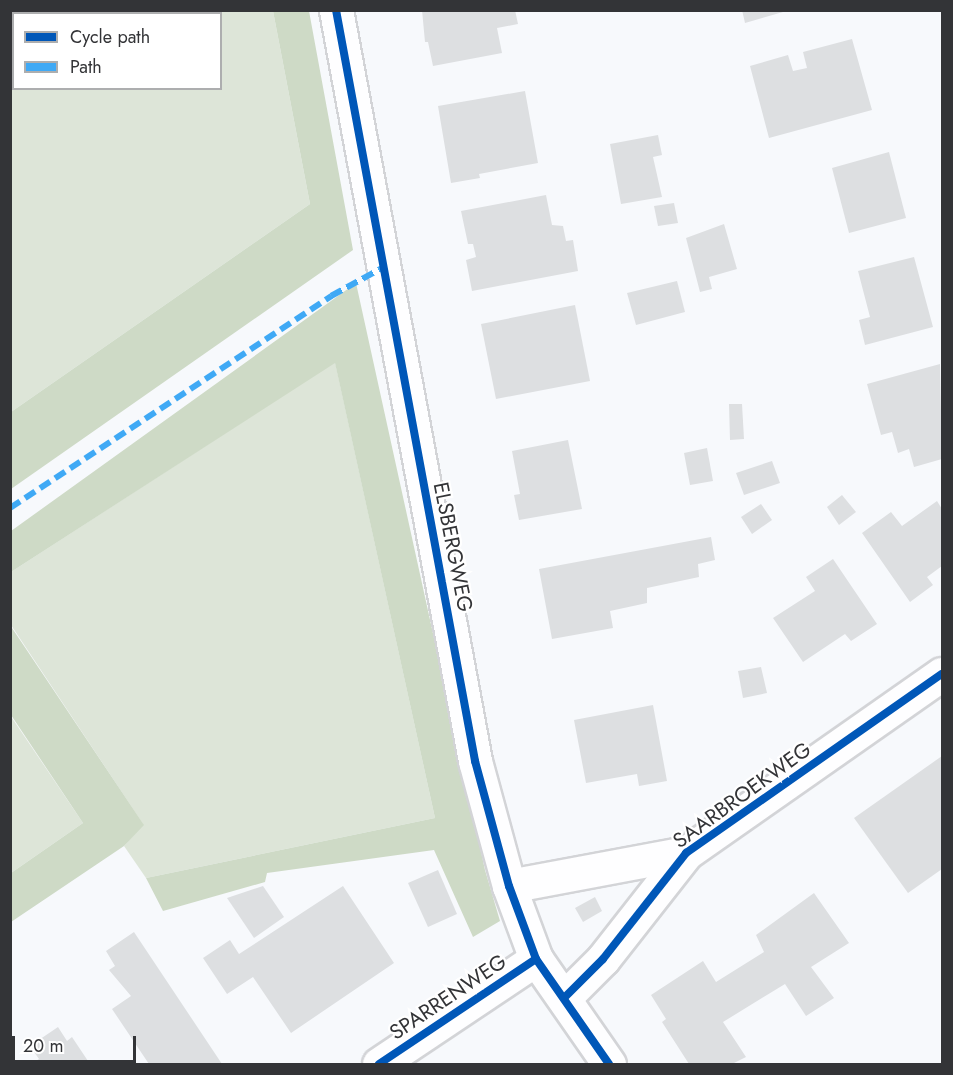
<!DOCTYPE html>
<html>
<head>
<meta charset="utf-8">
<style>
	body { margin:0 }
	#map { position:relative; width:953px; height:1075px; overflow:hidden; background:#f7f9fc; font-family:Jost,sans-serif }
	div>[style] { position:absolute }
	.green>* { inset:0; background:#dde5d8 }
	.forest>* { inset:0; background:#cedac6 }
	.building>* { inset:0; background:#dddfe1 }
	.roads { filter:drop-shadow(2px 0 #d3d4d7) drop-shadow(-2px 0 #d3d4d7) drop-shadow(0 2px #d3d4d7) drop-shadow(0 -2px #d3d4d7) }
	.minor>* { height:33px; margin:-16.5px; padding:0 16.5px; transform-origin:16.5px; border-radius:16.5px; background:#fefeff }
	.quiet>* { height:6px; margin-top:-3px; transform-origin:0; background:repeating-linear-gradient(90deg,#3fa9f5 0 12px,transparent 0 18px) }
	.cycleway>* { height:8px; margin:-4px; padding:0 4px; transform-origin:4px; border-radius:4px; background:#0057b8 }
	span { translate:-50% -50%; white-space:nowrap; text-align:center; line-height:1.15; -webkit-text-stroke:4.5px #fff; paint-order:stroke }
	.street-label { font-size:21px; color:#333437 }
	.frame { position:absolute; inset:0; border:12px solid #333437; pointer-events:none }
	.legend { position:absolute; left:12px; top:12px; width:210px; height:78px; box-sizing:border-box; background:#fff; border:2px solid #adaeaf; margin:0; padding:8px 10px; list-style:none; font-size:18px; color:#333437 }
	.legend li { display:flex; align-items:center; gap:12px; height:30px }
	.legend b { width:30px; border:2px solid #adaeaf }
	.scale { position:absolute; left:12px; top:1036px; width:124px; height:27px; box-sizing:border-box; border:3px solid #333437; border-top:0; padding-left:8px; font-size:18px; line-height:21px; white-space:nowrap; color:#333437; -webkit-text-stroke:4px #fff; paint-order:stroke }
</style>
</head>
<body>
<div id="map">
	<div class="green">
		<i style="clip-path:polygon(evenodd,11px 11px,273px 11px,310px 204px,11px 412px,11px 11px,14px 14px,220px 14px,220px 88px,14px 88px,14px 14px)"></i>
		<i style="clip-path:polygon(335px 362px,435px 818px,146px 878px,124px 846px,143px 824px,11px 625px,11px 572px)"></i>
		<i style="clip-path:polygon(10px 715px,83px 823px,11px 873px,10px 873px)"></i>
	</div>
	<div class="forest">
		<i style="clip-path:polygon(273px 11px,309px 11px,353px 250px,11px 489px,11px 412px,310px 204px)"></i>
		<i style="clip-path:polygon(356px 283px,485px 870px,500px 921px,473px 937px,434px 850px,267px 873px,265px 882px,163px 911px,146px 878px,435px 818px,335px 363px,11px 572px,11px 531px)"></i>
		<i style="clip-path:polygon(10px 625px,144px 825px,124px 846px,11px 922px,11px 873px,83px 823px,11px 715px)"></i>
	</div>
	<div class="building">
		<i style="clip-path:polygon(422px 10px,515px 10px,518px 24px,497px 28px,502px 53px,433px 66px,428px 42px,425px 42px)"></i>
		<i style="clip-path:polygon(742px 10px,782px 10px,783px 12px,745px 23px)"></i>
		<i style="clip-path:polygon(852px 39px,872px 110px,769px 138px,750px 66px,788px 55px,793px 71px,807px 68px,803px 52px)"></i>
		<i style="clip-path:polygon(525px 91px,538px 163px,479px 174px,480px 178px,451px 183px,438px 106px)"></i>
		<i style="clip-path:polygon(658px 135px,662px 155px,653px 157px,662px 197px,621px 204px,610px 144px)"></i>
		<i style="clip-path:polygon(889px 152px,906px 218px,849px 233px,832px 168px)"></i>
		<i style="clip-path:polygon(546px 195px,552px 225px,563px 226px,566px 241px,573px 240px,578px 271px,472px 291px,466px 260px,476px 257px,473px 244px,468px 244px,461px 211px)"></i>
		<i style="clip-path:polygon(674px 203px,678px 223px,658px 226px,654px 206px)"></i>
		<i style="clip-path:polygon(724px 224px,737px 269px,709px 277px,712px 289px,700px 292px,686px 238px)"></i>
		<i style="clip-path:polygon(914px 257px,933px 327px,865px 345px,859px 320px,870px 317px,858px 271px)"></i>
		<i style="clip-path:polygon(677px 281px,685px 312px,636px 325px,627px 293px)"></i>
		<i style="clip-path:polygon(575px 305px,590px 381px,496px 399px,481px 324px)"></i>
		<i style="clip-path:polygon(940px 364px,942px 459px,914px 467px,909px 449px,898px 453px,892px 432px,881px 435px,867px 384px)"></i>
		<i style="clip-path:polygon(729px 404px,742px 404px,744px 439px,730px 440px)"></i>
		<i style="clip-path:polygon(568px 440px,582px 509px,519px 520px,514px 495px,520px 494px,512px 451px)"></i>
		<i style="clip-path:polygon(707px 448px,713px 481px,690px 485px,684px 453px)"></i>
		<i style="clip-path:polygon(772px 461px,780px 483px,744px 495px,736px 473px)"></i>
		<i style="clip-path:polygon(842px 495px,856px 512px,839px 525px,827px 507px)"></i>
		<i style="clip-path:polygon(937px 501px,942px 509px,942px 566px,927px 577px,933px 585px,910px 602px,862px 533px,891px 512px,902px 526px)"></i>
		<i style="clip-path:polygon(761px 504px,772px 520px,752px 534px,741px 517px)"></i>
		<i style="clip-path:polygon(711px 537px,715px 560px,698px 564px,699px 577px,647px 588px,647px 603px,610px 611px,613px 628px,552px 639px,539px 569px)"></i>
		<i style="clip-path:polygon(833px 559px,877px 624px,851px 641px,845px 634px,803px 662px,773px 618px,815px 591px,806px 577px)"></i>
		<i style="clip-path:polygon(761px 667px,767px 693px,743px 698px,738px 671px)"></i>
		<i style="clip-path:polygon(653px 705px,667px 781px,639px 786px,637px 774px,586px 783px,574px 720px)"></i>
		<i style="clip-path:polygon(942px 756px,942px 869px,908px 893px,854px 818px)"></i>
		<i style="clip-path:polygon(438px 870px,457px 914px,428px 927px,408px 883px)"></i>
		<i style="clip-path:polygon(263px 886px,284px 917px,254px 938px,227px 898px)"></i>
		<i style="clip-path:polygon(343px 886px,394px 963px,291px 1033px,253px 977px,227px 994px,203px 958px,230px 940px,239px 954px)"></i>
		<i style="clip-path:polygon(814px 893px,849px 943px,811px 967px,834px 998px,806px 1016px,785px 984px,723px 1022px,746px 1057px,732px 1064px,689px 1064px,662px 1022px,666px 1019px,651px 995px,703px 961px,716px 982px,764px 952px,756px 935px)"></i>
		<i style="clip-path:polygon(595px 897px,602px 911px,583px 922px,575px 908px)"></i>
		<i style="clip-path:polygon(134px 932px,222px 1064px,149px 1064px,112px 1009px,131px 996px,109px 970px,115px 966px,106px 951px)"></i>
		<i style="clip-path:polygon(58px 1027px,67px 1041px,72px 1037px,90px 1064px,31px 1064px,39px 1059px,30px 1046px)"></i>
	</div>
	<div class="roads">
		<div class="minor">
			<i style="left:336px;top:10px;width:764px;rotate:79.51deg"></i>
			<i style="left:475px;top:761px;width:130px;rotate:74.8deg"></i>
			<i style="left:509px;top:886px;width:78px;rotate:69.7deg"></i>
			<i style="left:536px;top:959px;width:128px;rotate:55.2deg"></i>
			<i style="left:509px;top:886px;width:180px;rotate:-10.6deg"></i>
			<i style="left:564px;top:998px;width:55px;rotate:-45deg"></i>
			<i style="left:603px;top:959px;width:135px;rotate:-51.9deg"></i>
			<i style="left:686px;top:853px;width:312px;rotate:-35deg"></i>
			<i style="left:379px;top:1064px;width:189px;rotate:-33.8deg"></i>
		</div>
	</div>
	<div class="quiet">
		<i style="left:10px;top:508px;width:385px;rotate:-33.4deg"></i>
		<i style="left:331px;top:296px;width:58px;rotate:-28.8deg"></i>
	</div>
	<div class="cycleway">
		<i style="left:336px;top:10px;width:764px;rotate:79.51deg"></i>
		<i style="left:475px;top:761px;width:130px;rotate:74.8deg"></i>
		<i style="left:509px;top:886px;width:78px;rotate:69.7deg"></i>
		<i style="left:536px;top:959px;width:128px;rotate:55.2deg"></i>
		<i style="left:564px;top:998px;width:55px;rotate:-45deg"></i>
		<i style="left:603px;top:959px;width:135px;rotate:-51.9deg"></i>
		<i style="left:686px;top:853px;width:312px;rotate:-35deg"></i>
		<i style="left:379px;top:1064px;width:189px;rotate:-33.8deg"></i>
	</div>
	<div class="street-label">
		<span style="left:453px;top:547px;rotate:79deg">ELSBERGWEG</span>
		<span style="left:742px;top:795px;rotate:-36deg">SAARBROEKWEG</span>
		<span style="left:448px;top:997px;rotate:-34deg">SPARRENWEG</span>
	</div>
	<div class="frame"></div>
	<ul class="legend">
	<li><b style="height:8px;background:#0057b8"></b>Cycle path</li>
	<li><b style="height:8px;background:#3fa9f5"></b>Path</li>
	</ul>
	<div class="scale">20 m</div>
</div>
</body>
</html>
